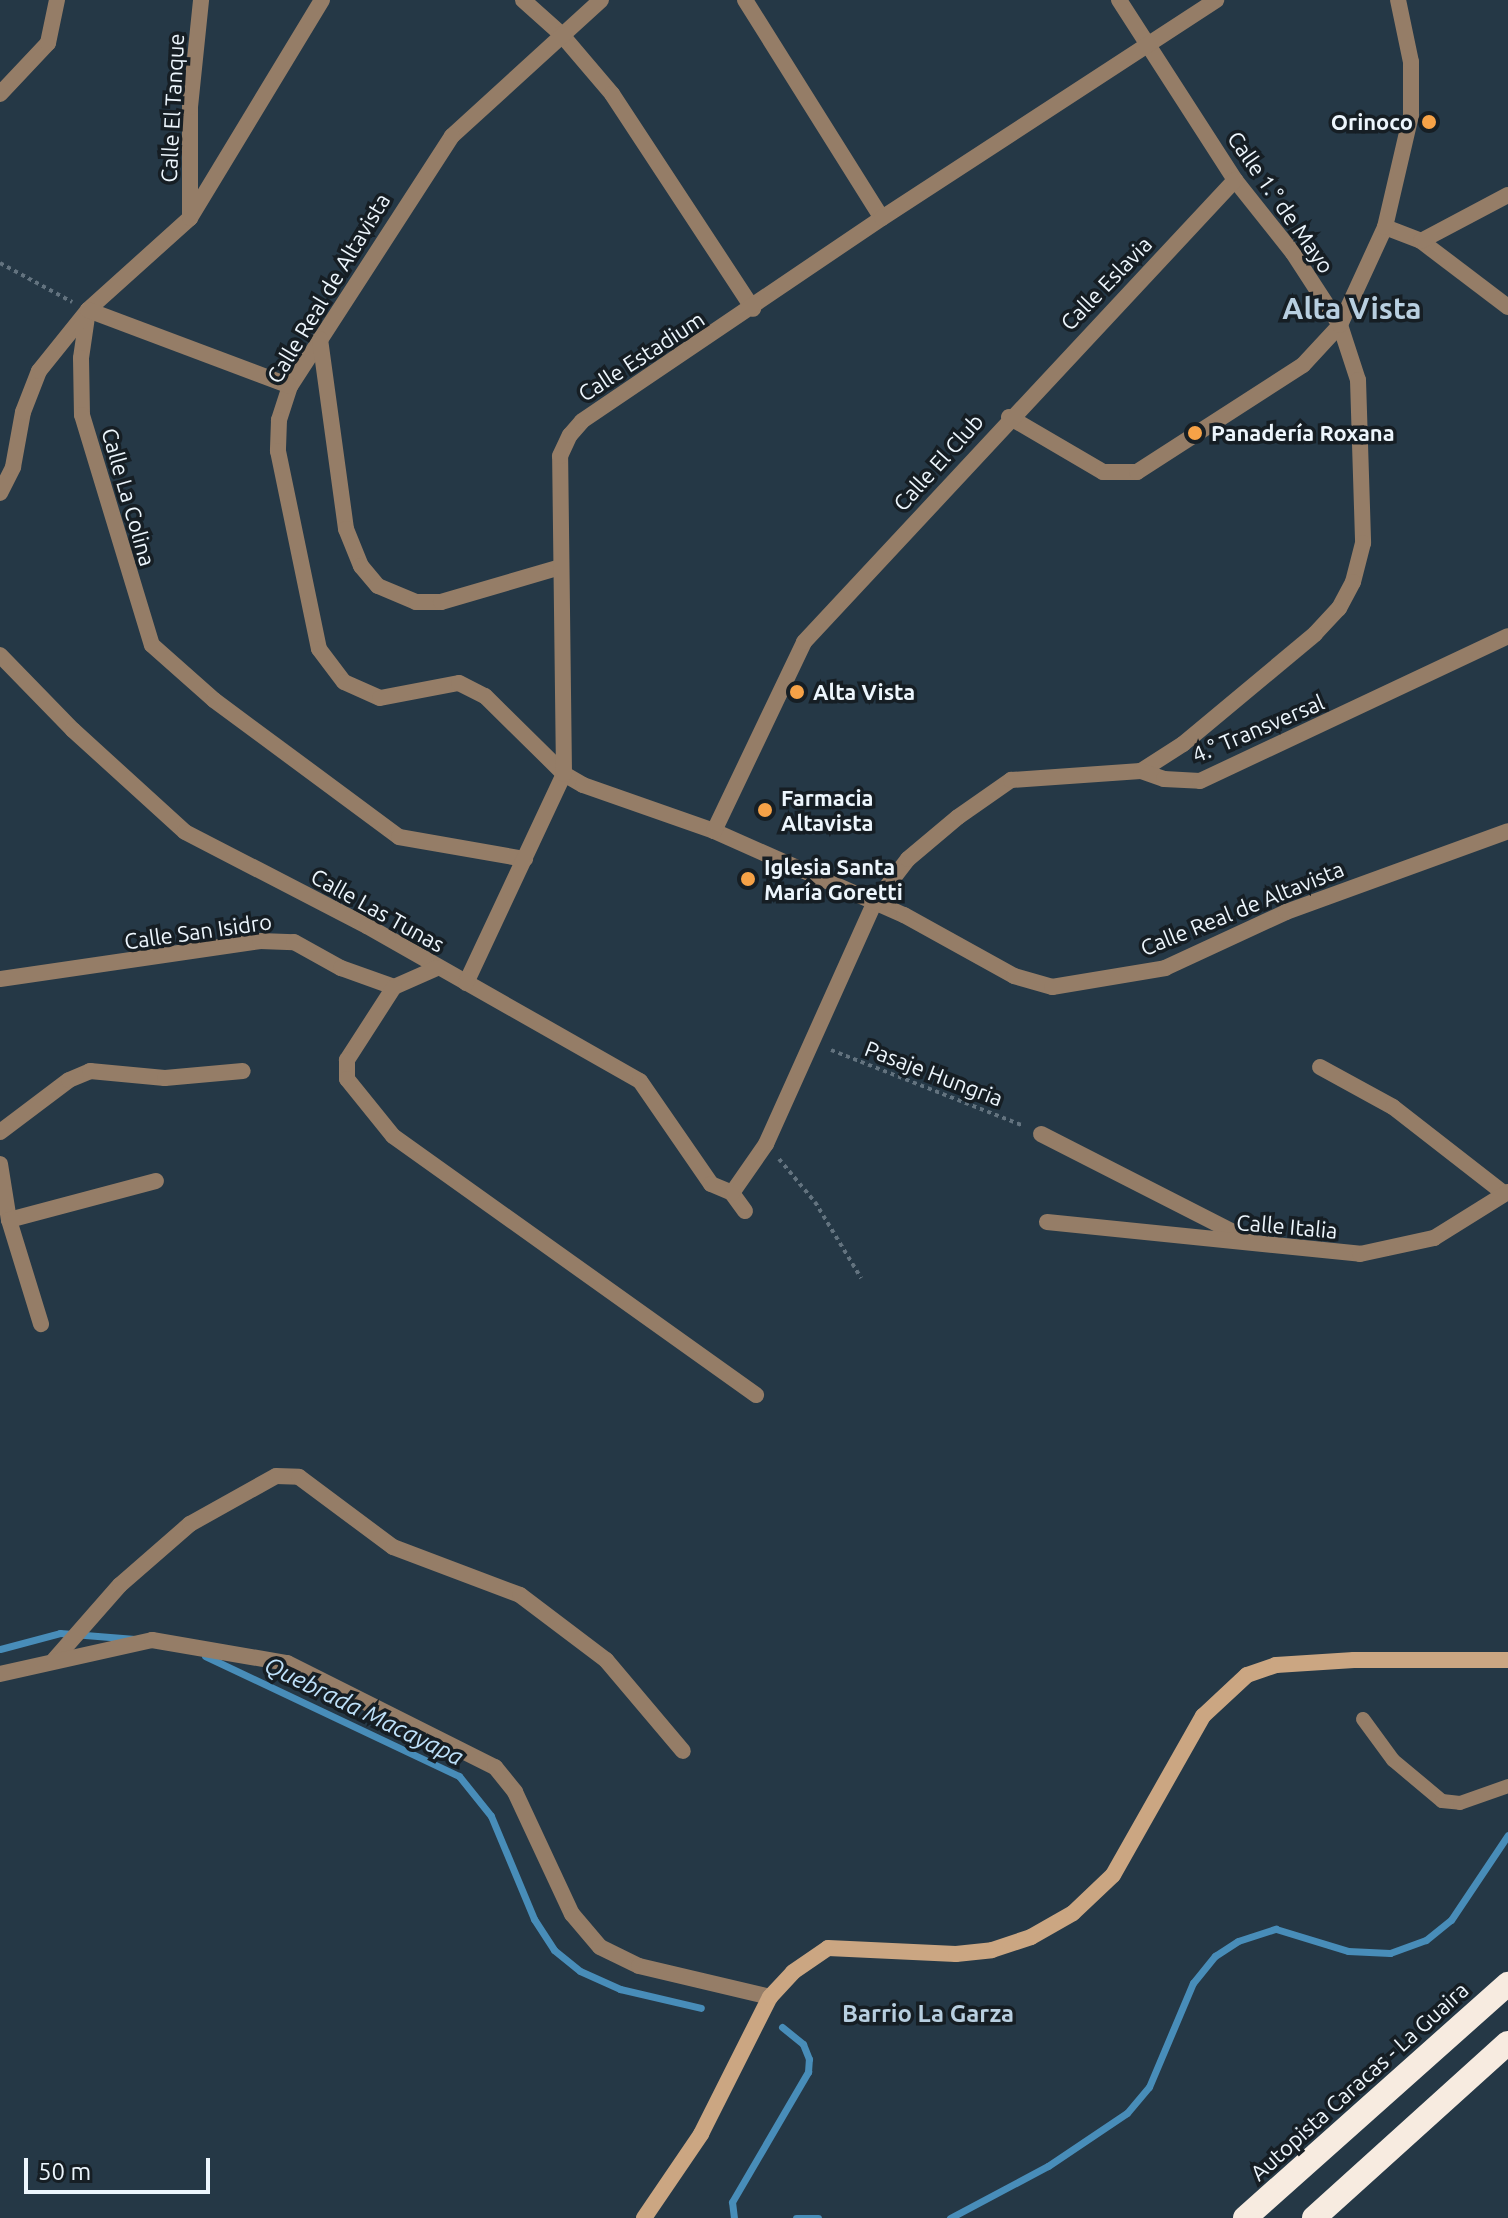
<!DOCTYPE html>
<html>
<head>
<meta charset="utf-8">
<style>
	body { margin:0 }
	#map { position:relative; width:1508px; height:2218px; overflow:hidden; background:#253846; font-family:Ubuntu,sans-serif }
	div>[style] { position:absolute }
	.stream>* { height:7px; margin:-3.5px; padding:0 3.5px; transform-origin:3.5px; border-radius:3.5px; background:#488db9 }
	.path>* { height:4px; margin-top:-2px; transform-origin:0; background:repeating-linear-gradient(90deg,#63737f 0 4px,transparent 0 8px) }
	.lane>* { height:14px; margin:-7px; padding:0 7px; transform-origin:7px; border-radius:7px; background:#957d67 }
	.street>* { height:16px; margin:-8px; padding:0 8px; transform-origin:8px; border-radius:8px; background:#957d67 }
	.secondary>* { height:16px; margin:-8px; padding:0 8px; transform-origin:8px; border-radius:8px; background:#cba682 }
	.highway>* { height:24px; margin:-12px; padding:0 12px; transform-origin:12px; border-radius:12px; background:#f7ebe0 }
	.dots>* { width:22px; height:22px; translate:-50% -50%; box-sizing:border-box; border:4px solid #161e24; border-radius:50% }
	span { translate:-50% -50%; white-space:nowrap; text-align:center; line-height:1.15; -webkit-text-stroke:7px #161e24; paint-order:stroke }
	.street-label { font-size:22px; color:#edf6fd }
	.poi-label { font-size:22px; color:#edf6fd; font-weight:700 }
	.right { translate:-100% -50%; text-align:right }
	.left { translate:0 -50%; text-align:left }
	.water-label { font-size:24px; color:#bee1fa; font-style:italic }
	.neighbourhood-label { font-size:24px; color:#b8cfe0; font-weight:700 }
	.district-label { font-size:30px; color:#b8cfe0; font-weight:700 }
	.scale { position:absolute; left:24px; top:2158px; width:186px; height:36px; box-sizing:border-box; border:4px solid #edf6fd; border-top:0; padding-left:10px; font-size:24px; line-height:28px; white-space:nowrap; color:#edf6fd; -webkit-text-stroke:6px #161e24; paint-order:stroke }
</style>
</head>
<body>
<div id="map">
	<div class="stream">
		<i style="left:0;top:1649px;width:62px;rotate:-14.9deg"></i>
		<i style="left:60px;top:1633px;width:75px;rotate:4.6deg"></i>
		<i style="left:205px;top:1656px;width:281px;rotate:25.3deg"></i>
		<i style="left:459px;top:1776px;width:51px;rotate:51.3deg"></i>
		<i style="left:491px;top:1816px;width:112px;rotate:67.3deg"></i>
		<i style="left:534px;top:1919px;width:37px;rotate:57deg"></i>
		<i style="left:554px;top:1950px;width:33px;rotate:39deg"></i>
		<i style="left:580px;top:1971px;width:44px;rotate:24.2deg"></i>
		<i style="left:620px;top:1989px;width:83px;rotate:13.2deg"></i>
		<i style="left:734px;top:2218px;width:16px;rotate:-97deg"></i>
		<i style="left:732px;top:2202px;width:151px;rotate:-59.7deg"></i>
		<i style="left:808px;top:2072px;width:13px;rotate:-86deg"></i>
		<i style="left:809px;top:2059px;width:16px;rotate:-112deg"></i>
		<i style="left:803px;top:2044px;width:27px;rotate:-141deg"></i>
		<i style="left:796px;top:2218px;width:22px"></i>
		<i style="left:950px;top:2218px;width:111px;rotate:-28deg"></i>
		<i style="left:1048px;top:2166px;width:95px;rotate:-33.9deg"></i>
		<i style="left:1127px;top:2113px;width:34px;rotate:-50deg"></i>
		<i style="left:1149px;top:2087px;width:113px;rotate:-67.1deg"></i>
		<i style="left:1193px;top:1983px;width:35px;rotate:-51deg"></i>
		<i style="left:1215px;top:1956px;width:27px;rotate:-33deg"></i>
		<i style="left:1238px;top:1941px;width:40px;rotate:-18deg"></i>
		<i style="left:1276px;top:1929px;width:75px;rotate:17deg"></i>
		<i style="left:1348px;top:1951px;width:42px;rotate:2.7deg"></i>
		<i style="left:1390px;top:1953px;width:38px;rotate:-20deg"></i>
		<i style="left:1426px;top:1940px;width:32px;rotate:-39deg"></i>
		<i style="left:1451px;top:1920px;width:102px;rotate:-56.2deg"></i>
	</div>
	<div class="path">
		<i style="left:0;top:263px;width:82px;rotate:28.4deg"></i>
		<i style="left:831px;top:1050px;width:207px;rotate:21.5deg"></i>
		<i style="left:779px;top:1159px;width:56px;rotate:50.1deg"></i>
		<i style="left:815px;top:1202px;width:89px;rotate:58.8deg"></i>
	</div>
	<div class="lane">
		<i style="left:1363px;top:1719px;width:51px;rotate:53.8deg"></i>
		<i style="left:1393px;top:1760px;width:64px;rotate:39.9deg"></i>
		<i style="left:1442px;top:1801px;width:18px;rotate:6deg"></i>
		<i style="left:1460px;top:1803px;width:51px;rotate:-19.5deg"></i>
	</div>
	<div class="street">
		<i style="left:322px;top:0;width:255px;rotate:121.2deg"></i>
		<i style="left:190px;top:218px;width:137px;rotate:138deg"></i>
		<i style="left:88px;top:310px;width:49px;rotate:98.3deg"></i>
		<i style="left:81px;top:358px;width:57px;rotate:89deg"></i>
		<i style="left:82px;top:415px;width:240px;rotate:73.1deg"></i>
		<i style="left:152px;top:645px;width:83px;rotate:41.6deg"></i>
		<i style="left:214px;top:700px;width:230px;rotate:36.5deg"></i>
		<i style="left:399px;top:837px;width:128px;rotate:9.9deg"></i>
		<i style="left:523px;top:0;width:51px;rotate:41.8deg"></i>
		<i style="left:561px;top:34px;width:79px;rotate:49.6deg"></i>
		<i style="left:612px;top:94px;width:257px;rotate:56.7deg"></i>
		<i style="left:601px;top:0;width:202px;rotate:137.6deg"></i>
		<i style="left:452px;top:136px;width:298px;rotate:122.9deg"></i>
		<i style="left:290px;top:386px;width:36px;rotate:108deg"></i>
		<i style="left:279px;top:420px;width:31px;rotate:92deg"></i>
		<i style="left:278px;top:451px;width:202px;rotate:78.3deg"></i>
		<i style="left:319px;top:649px;width:41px;rotate:52.9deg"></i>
		<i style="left:344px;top:682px;width:39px;rotate:24deg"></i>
		<i style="left:380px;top:698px;width:80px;rotate:-10.8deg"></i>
		<i style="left:459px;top:683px;width:29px;rotate:27deg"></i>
		<i style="left:485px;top:696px;width:111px;rotate:44.6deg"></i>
		<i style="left:564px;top:774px;width:22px;rotate:30deg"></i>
		<i style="left:583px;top:785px;width:139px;rotate:19.3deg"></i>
		<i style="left:714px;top:831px;width:208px;rotate:23.9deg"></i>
		<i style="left:904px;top:915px;width:126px;rotate:29deg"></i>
		<i style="left:1014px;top:976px;width:40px;rotate:16deg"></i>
		<i style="left:1052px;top:987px;width:115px;rotate:-9.5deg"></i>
		<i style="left:1165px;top:968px;width:133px;rotate:-24.8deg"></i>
		<i style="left:1286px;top:912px;width:236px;rotate:-20deg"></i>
		<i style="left:745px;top:0;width:257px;rotate:57.9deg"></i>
		<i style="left:1119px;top:0;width:214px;rotate:57.2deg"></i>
		<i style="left:1235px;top:180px;width:93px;rotate:51.5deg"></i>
		<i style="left:1293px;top:253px;width:86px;rotate:56.9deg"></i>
		<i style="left:1340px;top:325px;width:58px;rotate:71.9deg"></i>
		<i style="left:1358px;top:380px;width:163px;rotate:88.2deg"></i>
		<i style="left:1363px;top:543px;width:40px;rotate:104.4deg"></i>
		<i style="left:1353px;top:582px;width:30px;rotate:118deg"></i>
		<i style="left:1339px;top:608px;width:35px;rotate:133deg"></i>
		<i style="left:1315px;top:634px;width:172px;rotate:140.2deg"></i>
		<i style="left:1183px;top:744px;width:50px;rotate:147.3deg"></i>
		<i style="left:0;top:94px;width:70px;rotate:-46.7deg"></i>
		<i style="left:48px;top:43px;width:44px;rotate:-78.2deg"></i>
		<i style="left:190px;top:218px;width:111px;rotate:-90deg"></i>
		<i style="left:190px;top:107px;width:108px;rotate:-84.1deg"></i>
		<i style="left:1385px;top:227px;width:39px;rotate:21deg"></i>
		<i style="left:1421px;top:241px;width:109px;rotate:37.2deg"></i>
		<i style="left:1421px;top:241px;width:98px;rotate:-27.9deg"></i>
		<i style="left:320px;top:339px;width:192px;rotate:82.2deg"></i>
		<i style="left:346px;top:529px;width:40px;rotate:68deg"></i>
		<i style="left:361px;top:566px;width:26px;rotate:50deg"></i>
		<i style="left:378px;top:586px;width:41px;rotate:22.8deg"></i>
		<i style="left:416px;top:602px;width:25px"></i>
		<i style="left:441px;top:602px;width:125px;rotate:-16.3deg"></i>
		<i style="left:1009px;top:417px;width:109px;rotate:30.3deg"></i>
		<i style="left:1103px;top:472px;width:34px"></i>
		<i style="left:1137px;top:472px;width:197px;rotate:-32.8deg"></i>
		<i style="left:1303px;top:365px;width:54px;rotate:-47.2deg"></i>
		<i style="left:1340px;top:325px;width:108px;rotate:-65.3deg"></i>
		<i style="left:1385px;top:227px;width:115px;rotate:-76.9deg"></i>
		<i style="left:1411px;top:115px;width:53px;rotate:-90deg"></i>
		<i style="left:1411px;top:62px;width:63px;rotate:-101.8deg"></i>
		<i style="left:0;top:493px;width:29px;rotate:-63deg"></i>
		<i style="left:13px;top:467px;width:56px;rotate:-79.7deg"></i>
		<i style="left:23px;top:412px;width:44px;rotate:-68.7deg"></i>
		<i style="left:39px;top:371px;width:78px;rotate:-51.2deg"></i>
		<i style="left:88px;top:310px;width:216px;rotate:20.6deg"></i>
		<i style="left:0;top:655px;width:105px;rotate:45.8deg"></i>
		<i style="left:73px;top:730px;width:151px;rotate:42.3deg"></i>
		<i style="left:185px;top:832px;width:205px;rotate:27.3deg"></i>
		<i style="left:367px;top:926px;width:314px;rotate:29.6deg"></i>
		<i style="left:640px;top:1081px;width:125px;rotate:55.4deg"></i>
		<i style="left:711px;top:1184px;width:23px;rotate:23deg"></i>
		<i style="left:714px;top:831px;width:209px;rotate:-64.5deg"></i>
		<i style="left:804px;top:642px;width:632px;rotate:-46.99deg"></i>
		<i style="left:0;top:979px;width:263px;rotate:-8.3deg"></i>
		<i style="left:260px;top:941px;width:34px;rotate:2deg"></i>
		<i style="left:294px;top:942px;width:54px;rotate:29deg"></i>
		<i style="left:341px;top:968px;width:56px;rotate:19.7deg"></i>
		<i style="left:394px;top:987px;width:47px;rotate:-23.8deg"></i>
		<i style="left:466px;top:983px;width:231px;rotate:-64.9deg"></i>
		<i style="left:564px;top:774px;width:318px;rotate:-90.7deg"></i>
		<i style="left:560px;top:456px;width:23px;rotate:-65deg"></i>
		<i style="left:570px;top:435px;width:18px;rotate:-49deg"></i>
		<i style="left:582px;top:421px;width:362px;rotate:-34.1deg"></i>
		<i style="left:882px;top:218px;width:399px;rotate:-33.1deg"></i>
		<i style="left:394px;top:987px;width:87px;rotate:122.8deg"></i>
		<i style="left:347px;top:1060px;width:19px;rotate:90deg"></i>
		<i style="left:347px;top:1079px;width:73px;rotate:51.1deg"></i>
		<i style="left:393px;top:1136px;width:446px;rotate:35.5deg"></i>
		<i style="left:1320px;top:1067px;width:83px;rotate:28.7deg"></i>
		<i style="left:1393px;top:1107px;width:138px;rotate:37.9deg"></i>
		<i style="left:0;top:1132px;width:86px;rotate:-37deg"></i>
		<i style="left:69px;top:1080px;width:23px;rotate:-23deg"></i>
		<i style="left:90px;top:1071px;width:75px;rotate:5.3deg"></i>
		<i style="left:165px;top:1078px;width:78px;rotate:-5.1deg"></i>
		<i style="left:1041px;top:1134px;width:233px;rotate:27deg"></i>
		<i style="left:0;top:1164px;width:57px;rotate:80.9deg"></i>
		<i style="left:9px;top:1220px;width:109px;rotate:72.9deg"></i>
		<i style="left:745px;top:1211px;width:22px;rotate:-126deg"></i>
		<i style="left:732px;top:1193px;width:60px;rotate:-55.2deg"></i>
		<i style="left:766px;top:1144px;width:265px;rotate:-65.8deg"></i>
		<i style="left:875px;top:902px;width:54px;rotate:-52.5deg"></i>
		<i style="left:908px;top:859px;width:65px;rotate:-40deg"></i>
		<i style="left:958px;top:817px;width:65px;rotate:-34.9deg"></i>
		<i style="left:1011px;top:780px;width:130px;rotate:-4deg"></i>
		<i style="left:1141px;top:771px;width:24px;rotate:19deg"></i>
		<i style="left:1164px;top:779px;width:36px;rotate:3deg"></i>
		<i style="left:1200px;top:781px;width:340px;rotate:-25.2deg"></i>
		<i style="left:9px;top:1220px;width:152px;rotate:-14.9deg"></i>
		<i style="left:1047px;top:1222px;width:315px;rotate:5.8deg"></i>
		<i style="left:1360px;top:1254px;width:76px;rotate:-12.2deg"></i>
		<i style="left:1434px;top:1238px;width:87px;rotate:-31.9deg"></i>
		<i style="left:54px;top:1660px;width:100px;rotate:-48.7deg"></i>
		<i style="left:120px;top:1585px;width:93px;rotate:-41.1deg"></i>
		<i style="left:190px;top:1524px;width:98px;rotate:-29.2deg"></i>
		<i style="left:276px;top:1476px;width:23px;rotate:2deg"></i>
		<i style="left:299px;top:1477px;width:117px;rotate:36.7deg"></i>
		<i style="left:393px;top:1547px;width:136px;rotate:20.7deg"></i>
		<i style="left:520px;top:1595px;width:108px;rotate:37.1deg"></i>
		<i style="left:606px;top:1660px;width:119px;rotate:49.8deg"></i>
		<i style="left:0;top:1674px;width:156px;rotate:-12.6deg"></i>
		<i style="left:152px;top:1640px;width:137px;rotate:9.7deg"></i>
		<i style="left:287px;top:1663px;width:233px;rotate:26.6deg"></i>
		<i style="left:495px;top:1767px;width:32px;rotate:51deg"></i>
		<i style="left:515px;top:1792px;width:135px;rotate:65deg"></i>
		<i style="left:572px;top:1914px;width:43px;rotate:49.7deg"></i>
		<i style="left:600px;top:1947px;width:43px;rotate:26deg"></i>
		<i style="left:639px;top:1966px;width:135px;rotate:13.3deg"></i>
	</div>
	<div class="secondary">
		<i style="left:644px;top:2218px;width:102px;rotate:-55.8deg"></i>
		<i style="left:701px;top:2134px;width:153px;rotate:-63.3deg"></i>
		<i style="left:770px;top:1997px;width:34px;rotate:-47deg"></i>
		<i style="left:793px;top:1972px;width:42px;rotate:-34.4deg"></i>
		<i style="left:828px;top:1948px;width:128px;rotate:2.7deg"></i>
		<i style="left:956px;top:1954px;width:36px;rotate:-6deg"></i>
		<i style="left:992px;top:1950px;width:41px;rotate:-18.4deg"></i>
		<i style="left:1031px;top:1937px;width:48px;rotate:-29.7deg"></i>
		<i style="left:1073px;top:1913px;width:55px;rotate:-43.5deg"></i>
		<i style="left:1113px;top:1875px;width:183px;rotate:-60.5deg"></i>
		<i style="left:1203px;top:1716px;width:60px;rotate:-43deg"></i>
		<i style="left:1247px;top:1675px;width:31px;rotate:-19deg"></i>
		<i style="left:1276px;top:1665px;width:78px;rotate:-3.7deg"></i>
		<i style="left:1354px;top:1660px;width:154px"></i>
	</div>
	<div class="highway">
		<i style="left:1245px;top:2218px;width:352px;rotate:-41.7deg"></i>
		<i style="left:1314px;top:2218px;width:261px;rotate:-42.1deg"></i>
	</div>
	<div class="dots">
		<i style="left:1429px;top:122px;background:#f6a247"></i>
		<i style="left:1195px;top:433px;background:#f6a247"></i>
		<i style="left:797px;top:692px;background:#f6a247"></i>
		<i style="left:765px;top:810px;background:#f6a247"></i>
		<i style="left:748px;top:879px;background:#f6a247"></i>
	</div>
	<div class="street-label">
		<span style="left:172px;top:108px;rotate:-87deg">Calle El Tanque</span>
		<span style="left:1281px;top:202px;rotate:55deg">Calle 1.° de Mayo</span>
		<span style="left:1106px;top:283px;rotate:-46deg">Calle Eslavia</span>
		<span style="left:328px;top:288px;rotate:-59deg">Calle Real de Altavista</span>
		<span style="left:641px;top:356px;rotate:-33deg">Calle Estadium</span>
		<span style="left:938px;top:462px;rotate:-48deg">Calle El Club</span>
		<span style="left:129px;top:497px;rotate:74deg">Calle La Colina</span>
		<span style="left:1258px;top:728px;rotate:-23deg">4.° Transversal</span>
		<span style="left:1242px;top:908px;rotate:-22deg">Calle Real de Altavista</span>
		<span style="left:378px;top:910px;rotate:29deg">Calle Las Tunas</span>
		<span style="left:198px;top:931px;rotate:-8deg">Calle San Isidro</span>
		<span style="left:934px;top:1073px;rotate:21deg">Pasaje Hungria</span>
		<span style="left:1287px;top:1226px;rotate:5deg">Calle Italia</span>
		<span style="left:1359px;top:2081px;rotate:-42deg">Autopista Caracas - La Guaira</span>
	</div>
	<div class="poi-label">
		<span class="right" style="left:1413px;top:122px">Orinoco</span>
		<span class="left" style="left:1211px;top:433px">Panadería Roxana</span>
		<span class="left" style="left:813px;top:692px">Alta Vista</span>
		<span class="left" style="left:781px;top:810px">Farmacia<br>Altavista</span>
		<span class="left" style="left:764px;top:879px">Iglesia Santa<br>María Goretti</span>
	</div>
	<div class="water-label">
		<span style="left:364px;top:1711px;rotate:26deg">Quebrada Macayapa</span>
	</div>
	<div class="neighbourhood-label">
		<span style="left:928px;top:2014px">Barrio La Garza</span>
	</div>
	<div class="district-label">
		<span style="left:1352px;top:308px">Alta Vista</span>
	</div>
	<div class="scale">50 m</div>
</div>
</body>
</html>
